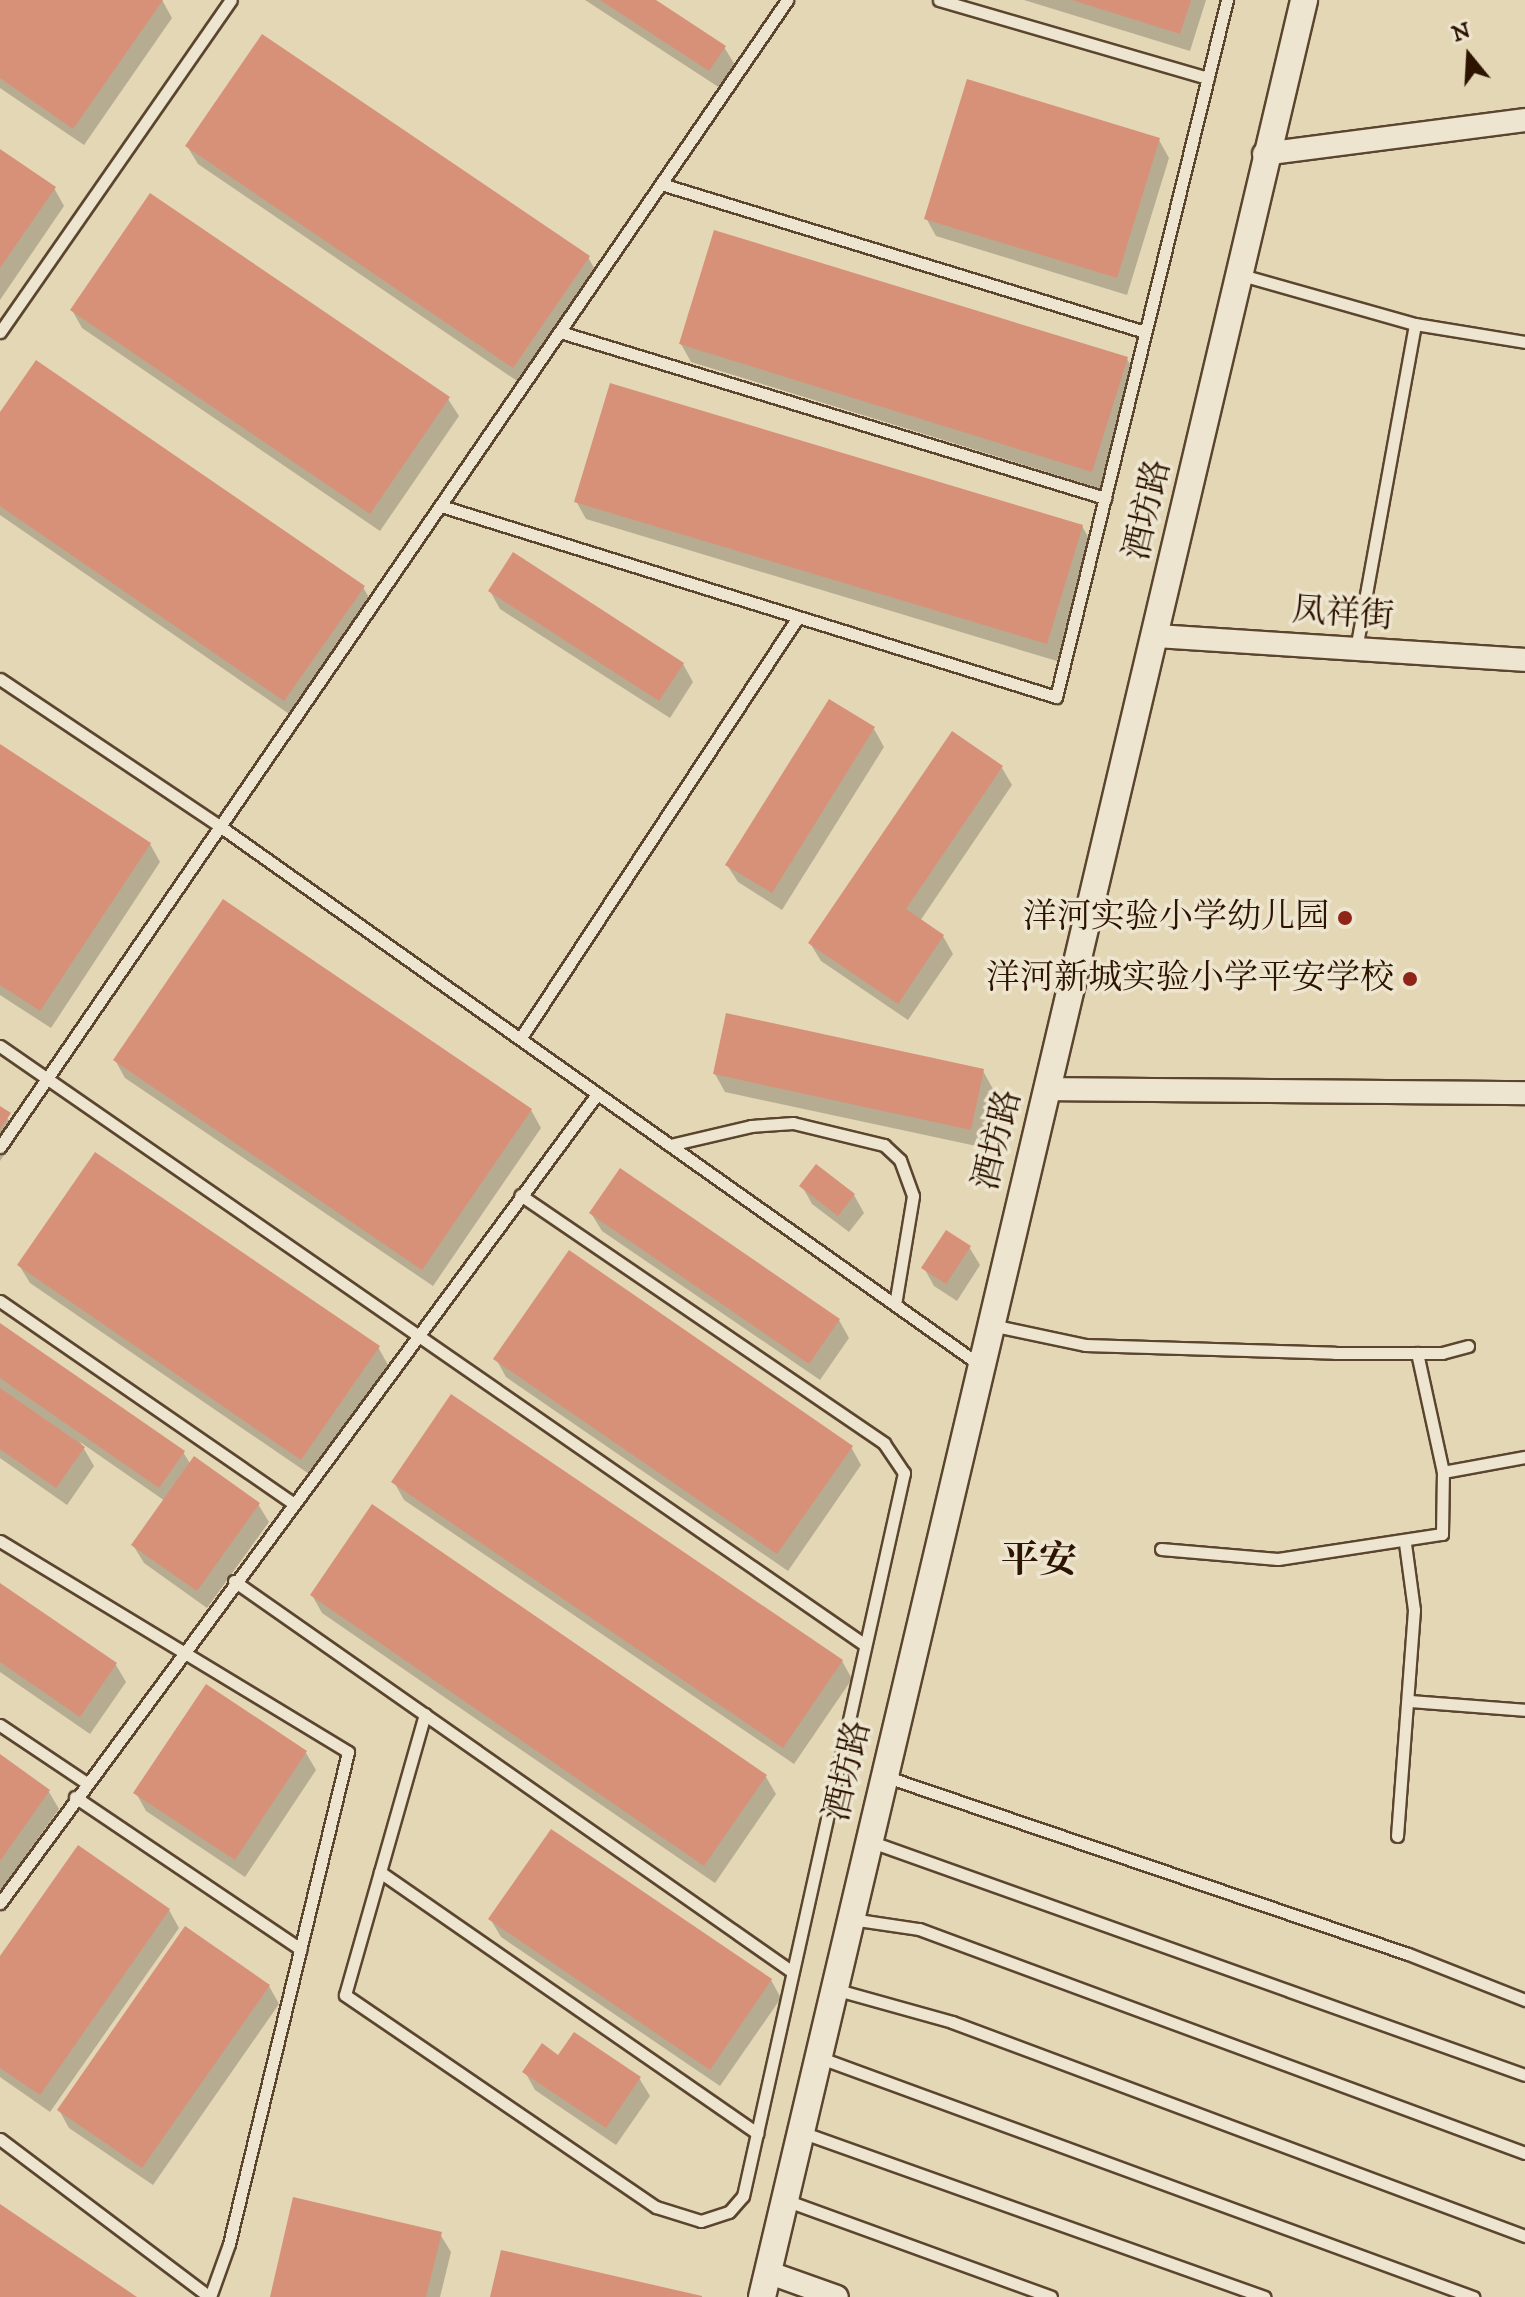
<!DOCTYPE html>
<html>
<head>
<meta charset="utf-8">
<style>
	body { margin:0 }
	#map { position:relative; width:1525px; height:2297px; overflow:hidden; background:#e4d7b6; font-family:"IM FELL DW Pica","Noto Serif SC",serif }
	div>[style] { position:absolute }
	.shadow>* { inset:0; background:#0003 }
	.building>* { inset:0; background:#d89179 }
	.roads { filter:drop-shadow(2px 0 #5b452e) drop-shadow(-2px 0 #5b452e) drop-shadow(0 2px #5b452e) drop-shadow(0 -2px #5b452e) }
	.service>* { height:11px; margin:-5.5px; padding:0 5.5px; transform-origin:5.5px; border-radius:5.5px; background:#ede5d0 }
	.minor>* { height:22px; margin:-11px; padding:0 11px; transform-origin:11px; border-radius:11px; background:#ede5d0 }
	.tertiary>* { height:26px; margin:-13px; padding:0 13px; transform-origin:13px; border-radius:13px; background:#ede5d0 }
	.dots>* { width:22px; height:22px; translate:-50% -50%; box-sizing:border-box; border:4px solid #ede5d0; border-radius:50% }
	span { translate:-50% -50%; white-space:nowrap; text-align:center; line-height:1.15; -webkit-text-stroke:7px #ede5d0; paint-order:stroke }
	.street-label { font-size:34px; color:#2d1400 }
	.poi-label { font-size:34px; color:#2d1400 }
	.right { translate:-100% -50%; text-align:right }
	.quarter-label { font-size:38px; color:#2d1400; font-weight:700 }
	.north { position:absolute; left:1429px; top:16px; width:80px; height:80px; -webkit-text-stroke:6px #ede5d0; paint-order:stroke; rotate:342deg; font-size:22px; font-weight:700; line-height:32px; text-align:center; color:#2d1400 }
	.north::after { content:''; display:block; margin:auto; width:28px; height:36px; background:#2d1400; clip-path:polygon(50% 0,100% 100%,50% 72%,0 100%) }
</style>
</head>
<body>
<div id="map">
	<div class="shadow">
		<i style="clip-path:polygon(0 0,162px 0,172px 18px,84px 145px,0 88px)"></i>
		<i style="clip-path:polygon(585px 0,653px 0,724px 47px,735px 65px,720px 88px)"></i>
		<i style="clip-path:polygon(1024px 0,1206px 0,1190px 51px)"></i>
		<i style="clip-path:polygon(1159px 140px,1169px 158px,1127px 295px,936px 236px,926px 218px)"></i>
		<i style="clip-path:polygon(187px 146px,588px 257px,598px 275px,523px 385px,198px 164px)"></i>
		<i style="clip-path:polygon(0 152px,54px 188px,64px 206px,0 300px)"></i>
		<i style="clip-path:polygon(72px 310px,448px 399px,459px 416px,380px 531px,82px 328px)"></i>
		<i style="clip-path:polygon(681px 344px,1127px 359px,1137px 377px,1102px 489px,691px 362px)"></i>
		<i style="clip-path:polygon(0 416px,363px 587px,373px 605px,295px 718px,0 515px)"></i>
		<i style="clip-path:polygon(576px 501px,1082px 526px,1092px 544px,1057px 661px,586px 519px)"></i>
		<i style="clip-path:polygon(490px 591px,683px 664px,693px 682px,670px 718px,500px 609px)"></i>
		<i style="clip-path:polygon(874px 729px,884px 747px,782px 910px,738px 882px,727px 865px)"></i>
		<i style="clip-path:polygon(0 746px,150px 844px,160px 862px,51px 1028px,0 995px)"></i>
		<i style="clip-path:polygon(1002px 768px,1012px 785px,920px 921px,943px 936px,953px 954px,908px 1020px,821px 961px,810px 943px)"></i>
		<i style="clip-path:polygon(115px 1060px,531px 1110px,541px 1128px,433px 1286px,125px 1078px)"></i>
		<i style="clip-path:polygon(983px 1071px,993px 1089px,981px 1147px,725px 1092px,715px 1074px)"></i>
		<i style="clip-path:polygon(0 1109px,19px 1133px,0 1161px)"></i>
		<i style="clip-path:polygon(802px 1186px,854px 1195px,864px 1213px,849px 1232px,812px 1204px)"></i>
		<i style="clip-path:polygon(591px 1213px,839px 1320px,849px 1338px,820px 1380px,602px 1231px)"></i>
		<i style="clip-path:polygon(969px 1247px,980px 1265px,957px 1301px,934px 1286px,924px 1268px)"></i>
		<i style="clip-path:polygon(19px 1265px,378px 1347px,388px 1365px,312px 1476px,30px 1283px)"></i>
		<i style="clip-path:polygon(0 1326px,183px 1452px,191px 1465px,258px 1504px,269px 1522px,207px 1608px,144px 1563px,133px 1545px,165px 1501px,80px 1442px,94px 1466px,67px 1505px,0 1458px)"></i>
		<i style="clip-path:polygon(496px 1359px,851px 1447px,861px 1465px,788px 1571px,506px 1377px)"></i>
		<i style="clip-path:polygon(394px 1482px,842px 1661px,852px 1679px,794px 1764px,404px 1500px)"></i>
		<i style="clip-path:polygon(0 1585px,116px 1665px,126px 1682px,90px 1734px,0 1672px)"></i>
		<i style="clip-path:polygon(312px 1595px,766px 1777px,776px 1794px,715px 1883px,322px 1613px)"></i>
		<i style="clip-path:polygon(306px 1753px,316px 1770px,245px 1877px,146px 1811px,136px 1793px)"></i>
		<i style="clip-path:polygon(0 1757px,49px 1792px,59px 1809px,0 1892px)"></i>
		<i style="clip-path:polygon(169px 1910px,179px 1928px,50px 2112px,0 2077px,0 1959px)"></i>
		<i style="clip-path:polygon(491px 1920px,771px 1980px,781px 1998px,720px 2086px,501px 1937px)"></i>
		<i style="clip-path:polygon(269px 1986px,279px 2004px,153px 2185px,69px 2128px,59px 2110px)"></i>
		<i style="clip-path:polygon(559px 2058px,639px 2078px,650px 2096px,616px 2145px,535px 2090px,525px 2072px)"></i>
		<i style="clip-path:polygon(440px 2234px,451px 2252px,440px 2297px,272px 2297px)"></i>
	</div>
	<div class="building">
		<i style="clip-path:polygon(0 0,163px 0,73px 129px,0 78px)"></i>
		<i style="clip-path:polygon(600px 0,656px 0,726px 46px,709px 71px)"></i>
		<i style="clip-path:polygon(1072px 0,1191px 0,1180px 34px)"></i>
		<i style="clip-path:polygon(262px 34px,590px 256px,513px 368px,185px 146px)"></i>
		<i style="clip-path:polygon(967px 79px,1160px 138px,1117px 278px,924px 219px)"></i>
		<i style="clip-path:polygon(0 149px,56px 187px,0 268px)"></i>
		<i style="clip-path:polygon(150px 193px,450px 397px,370px 514px,70px 310px)"></i>
		<i style="clip-path:polygon(714px 230px,1128px 357px,1092px 472px,679px 344px)"></i>
		<i style="clip-path:polygon(36px 360px,365px 586px,284px 701px,0 506px,0 412px)"></i>
		<i style="clip-path:polygon(610px 383px,1083px 525px,1047px 644px,574px 502px)"></i>
		<i style="clip-path:polygon(513px 552px,684px 663px,659px 701px,488px 591px)"></i>
		<i style="clip-path:polygon(829px 699px,875px 727px,772px 893px,725px 865px)"></i>
		<i style="clip-path:polygon(952px 731px,1003px 766px,906px 909px,944px 935px,898px 1004px,808px 943px)"></i>
		<i style="clip-path:polygon(0 744px,151px 843px,40px 1011px,0 985px)"></i>
		<i style="clip-path:polygon(223px 899px,532px 1109px,422px 1270px,113px 1060px)"></i>
		<i style="clip-path:polygon(726px 1013px,984px 1069px,971px 1130px,713px 1074px)"></i>
		<i style="clip-path:polygon(0 1106px,11px 1113px,0 1129px)"></i>
		<i style="clip-path:polygon(95px 1152px,380px 1346px,301px 1460px,17px 1265px)"></i>
		<i style="clip-path:polygon(816px 1164px,855px 1194px,838px 1216px,799px 1186px)"></i>
		<i style="clip-path:polygon(620px 1168px,840px 1319px,809px 1364px,589px 1213px)"></i>
		<i style="clip-path:polygon(946px 1230px,971px 1246px,946px 1284px,921px 1268px)"></i>
		<i style="clip-path:polygon(569px 1250px,853px 1446px,777px 1554px,493px 1359px)"></i>
		<i style="clip-path:polygon(0 1323px,185px 1451px,159px 1488px,0 1378px)"></i>
		<i style="clip-path:polygon(0 1388px,85px 1447px,56px 1488px,0 1449px)"></i>
		<i style="clip-path:polygon(451px 1394px,843px 1660px,783px 1748px,391px 1482px)"></i>
		<i style="clip-path:polygon(194px 1456px,260px 1503px,197px 1591px,131px 1545px)"></i>
		<i style="clip-path:polygon(372px 1504px,767px 1775px,704px 1866px,310px 1595px)"></i>
		<i style="clip-path:polygon(0 1583px,117px 1663px,80px 1717px,0 1662px)"></i>
		<i style="clip-path:polygon(206px 1684px,307px 1751px,235px 1860px,133px 1793px)"></i>
		<i style="clip-path:polygon(0 1754px,50px 1790px,0 1861px)"></i>
		<i style="clip-path:polygon(551px 1829px,772px 1979px,710px 2070px,488px 1919px)"></i>
		<i style="clip-path:polygon(78px 1845px,170px 1909px,40px 2095px,0 2068px,0 1956px)"></i>
		<i style="clip-path:polygon(185px 1926px,270px 1985px,142px 2168px,57px 2110px)"></i>
		<i style="clip-path:polygon(574px 2032px,641px 2077px,606px 2128px,522px 2072px,542px 2043px,558px 2055px)"></i>
		<i style="clip-path:polygon(293px 2197px,442px 2232px,426px 2297px,270px 2297px)"></i>
		<i style="clip-path:polygon(0 2204px,137px 2297px,0 2297px)"></i>
		<i style="clip-path:polygon(501px 2250px,702px 2296px,702px 2297px,490px 2297px)"></i>
	</div>
	<div class="roads">
		<div class="service">
			<i style="left:939px;top:0;width:280px;rotate:16.2deg"></i>
			<i style="left:661px;top:184px;width:506px;rotate:17deg"></i>
			<i style="left:1238px;top:274px;width:184px;rotate:15.8deg"></i>
			<i style="left:1415px;top:324px;width:111px;rotate:9.3deg"></i>
			<i style="left:0;top:332px;width:404px;rotate:-55.2deg"></i>
			<i style="left:560px;top:332px;width:570px;rotate:16.94deg"></i>
			<i style="left:441px;top:506px;width:644px;rotate:17.25deg"></i>
			<i style="left:1056px;top:697px;width:718px;rotate:-76.22deg"></i>
			<i style="left:1356px;top:649px;width:330px;rotate:-79.7deg"></i>
			<i style="left:0;top:679px;width:266px;rotate:33.8deg"></i>
			<i style="left:221px;top:827px;width:930px;rotate:35.33deg"></i>
			<i style="left:520px;top:1039px;width:505px;rotate:-56.62deg"></i>
			<i style="left:0;top:1046px;width:1052px;rotate:34.7deg"></i>
			<i style="left:670px;top:1145px;width:83px;rotate:-13.2deg"></i>
			<i style="left:751px;top:1126px;width:42px;rotate:-4.1deg"></i>
			<i style="left:793px;top:1123px;width:94px;rotate:13.6deg"></i>
			<i style="left:884px;top:1145px;width:22px;rotate:43deg"></i>
			<i style="left:900px;top:1160px;width:38px;rotate:70deg"></i>
			<i style="left:913px;top:1196px;width:110px;rotate:99.4deg"></i>
			<i style="left:0;top:1147px;width:1391px;rotate:-55.54deg"></i>
			<i style="left:0;top:1301px;width:356px;rotate:34.6deg"></i>
			<i style="left:991px;top:1325px;width:96px;rotate:12deg"></i>
			<i style="left:1085px;top:1345px;width:250px;rotate:1.8deg"></i>
			<i style="left:1335px;top:1353px;width:107px"></i>
			<i style="left:1442px;top:1353px;width:27px;rotate:-15deg"></i>
			<i style="left:1443px;top:1472px;width:83px;rotate:-10.4deg"></i>
			<i style="left:0;top:1541px;width:407px;rotate:31.2deg"></i>
			<i style="left:348px;top:1752px;width:506px;rotate:103.6deg"></i>
			<i style="left:229px;top:2244px;width:56px;rotate:109.7deg"></i>
			<i style="left:1161px;top:1549px;width:117px;rotate:4.9deg"></i>
			<i style="left:1278px;top:1559px;width:166px;rotate:-8.7deg"></i>
			<i style="left:1442px;top:1534px;width:62px;rotate:-89.1deg"></i>
			<i style="left:1443px;top:1472px;width:122px;rotate:-102.3deg"></i>
			<i style="left:234px;top:1581px;width:680px;rotate:35deg"></i>
			<i style="left:1409px;top:1701px;width:116px;rotate:4.4deg"></i>
			<i style="left:425px;top:1714px;width:292px;rotate:105.9deg"></i>
			<i style="left:345px;top:1995px;width:376px;rotate:34.3deg"></i>
			<i style="left:656px;top:2207px;width:47px;rotate:17.3deg"></i>
			<i style="left:701px;top:2221px;width:29px;rotate:-18deg"></i>
			<i style="left:729px;top:2212px;width:21px;rotate:-49deg"></i>
			<i style="left:743px;top:2196px;width:741px;rotate:-77.45deg"></i>
			<i style="left:904px;top:1473px;width:36px;rotate:-124deg"></i>
			<i style="left:884px;top:1443px;width:440px;rotate:-145.7deg"></i>
			<i style="left:0;top:1725px;width:102px;rotate:33.8deg"></i>
			<i style="left:884px;top:1776px;width:553px;rotate:18.76deg"></i>
			<i style="left:1408px;top:1954px;width:126px;rotate:21.5deg"></i>
			<i style="left:75px;top:1797px;width:272px;rotate:34deg"></i>
			<i style="left:1397px;top:1836px;width:227px;rotate:-85.7deg"></i>
			<i style="left:1414px;top:1610px;width:68px;rotate:-97.7deg"></i>
			<i style="left:869px;top:1841px;width:696px;rotate:19.63deg"></i>
			<i style="left:380px;top:1872px;width:459px;rotate:34.7deg"></i>
			<i style="left:0;top:1903px;width:1005px;rotate:-53.57deg"></i>
			<i style="left:851px;top:1919px;width:69px;rotate:8.4deg"></i>
			<i style="left:919px;top:1929px;width:646px;rotate:20.29deg"></i>
			<i style="left:834px;top:1989px;width:123px;rotate:15.6deg"></i>
			<i style="left:952px;top:2022px;width:612px;rotate:20.48deg"></i>
			<i style="left:818px;top:2057px;width:698px;rotate:20.12deg"></i>
			<i style="left:801px;top:2132px;width:492px;rotate:19.6deg"></i>
			<i style="left:0;top:2139px;width:263px;rotate:37deg"></i>
			<i style="left:785px;top:2200px;width:283px;rotate:20deg"></i>
		</div>
		<div class="minor">
			<i style="left:1264px;top:154px;width:263px;rotate:-7.4deg"></i>
			<i style="left:1156px;top:636px;width:370px;rotate:3.7deg"></i>
			<i style="left:1047px;top:1089px;width:478px;rotate:0.5deg"></i>
			<i style="left:767px;top:2272px;width:74px;rotate:19.7deg"></i>
		</div>
		<div class="tertiary">
			<i style="left:762px;top:2297px;width:2360px;rotate:-76.72deg"></i>
		</div>
	</div>
	<div class="dots">
		<i style="left:1345px;top:918px;background:#8f2418"></i>
		<i style="left:1410px;top:979px;background:#8f2418"></i>
	</div>
	<div class="street-label">
		<span style="left:1148px;top:510px;rotate:-77deg">酒坊路</span>
		<span style="left:1343px;top:614px;rotate:4deg">凤祥街</span>
		<span style="left:998px;top:1140px;rotate:-76deg">酒坊路</span>
		<span style="left:848px;top:1771px;rotate:-77deg">酒坊路</span>
	</div>
	<div class="poi-label">
		<span class="right" style="left:1329px;top:918px">洋河实验小学幼儿园</span>
		<span class="right" style="left:1394px;top:979px">洋河新城实验小学平安学校</span>
	</div>
	<div class="quarter-label">
		<span style="left:1039px;top:1562px">平安</span>
	</div>
	<div class="north">N</div>
</div>
</body>
</html>
